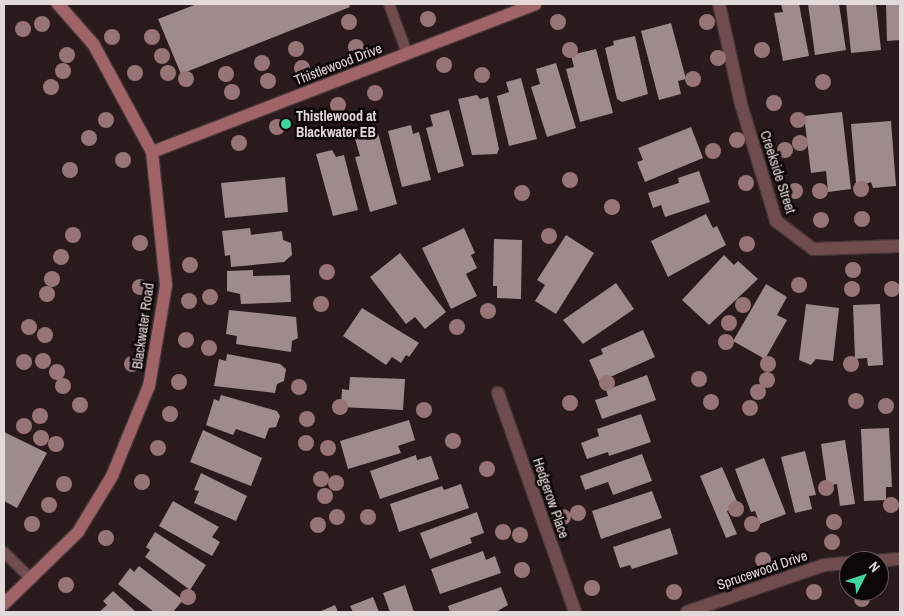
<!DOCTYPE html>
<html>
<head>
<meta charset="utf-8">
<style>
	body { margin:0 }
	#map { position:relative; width:904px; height:616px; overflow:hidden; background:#2a1a1b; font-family:"Archivo Narrow",sans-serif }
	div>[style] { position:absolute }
	.building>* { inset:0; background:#a08b8c }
	.roads { filter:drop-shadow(1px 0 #443536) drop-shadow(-1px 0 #443536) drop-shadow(0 1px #443536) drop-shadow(0 -1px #443536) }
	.lane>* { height:10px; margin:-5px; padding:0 5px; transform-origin:5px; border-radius:5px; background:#714c4e }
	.street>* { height:12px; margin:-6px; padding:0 6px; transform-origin:6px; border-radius:6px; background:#714c4e }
	.secondary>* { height:12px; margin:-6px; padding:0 6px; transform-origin:6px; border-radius:6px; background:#a06468 }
	.trees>* { width:16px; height:16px; margin:-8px; border-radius:50%; background:#977577 }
	.dots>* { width:14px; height:14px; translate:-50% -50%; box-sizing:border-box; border:2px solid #0e0708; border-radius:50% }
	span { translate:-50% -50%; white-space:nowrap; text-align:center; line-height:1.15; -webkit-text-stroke:5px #0e0708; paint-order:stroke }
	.street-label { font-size:14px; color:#e4d9d9 }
	.poi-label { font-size:14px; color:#e4d9d9; font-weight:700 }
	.left { translate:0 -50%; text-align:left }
	.frame { position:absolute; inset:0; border:5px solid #e4d9d9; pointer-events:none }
	.north { position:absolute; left:839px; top:551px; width:50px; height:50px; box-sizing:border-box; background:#0e0708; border:1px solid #645b5c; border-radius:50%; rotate:49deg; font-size:14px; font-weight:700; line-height:20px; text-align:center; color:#e4d9d9 }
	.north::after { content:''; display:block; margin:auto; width:18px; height:22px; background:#42d4a0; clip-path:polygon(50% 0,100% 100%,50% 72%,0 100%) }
</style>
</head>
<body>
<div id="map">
	<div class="building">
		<i style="clip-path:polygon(197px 4px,349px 4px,350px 7px,181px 74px,158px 19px)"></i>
		<i style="clip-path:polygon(781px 4px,799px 4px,809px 56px,783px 61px,774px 13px,783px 12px)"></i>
		<i style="clip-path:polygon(808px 4px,839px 4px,846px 50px,815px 55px)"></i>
		<i style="clip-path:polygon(846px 4px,876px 4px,881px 50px,851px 53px)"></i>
		<i style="clip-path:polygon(886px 4px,900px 4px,900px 40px,887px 41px)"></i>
		<i style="clip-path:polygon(671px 23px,686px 79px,678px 81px,681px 94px,659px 100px,641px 31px)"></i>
		<i style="clip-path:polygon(635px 36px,648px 94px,622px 102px,617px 99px,605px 48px,614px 45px,613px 41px)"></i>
		<i style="clip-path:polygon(596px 49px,613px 113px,580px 122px,566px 69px,574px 67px,571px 55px)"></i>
		<i style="clip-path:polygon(556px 63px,576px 128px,547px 137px,531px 87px,540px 84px,536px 69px)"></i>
		<i style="clip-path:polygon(521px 78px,537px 139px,509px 146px,497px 96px,509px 92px,506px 82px)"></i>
		<i style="clip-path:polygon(477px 95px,480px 99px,488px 97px,499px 149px,497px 154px,472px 155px,458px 99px)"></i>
		<i style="clip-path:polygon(449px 110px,464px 166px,438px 173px,426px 128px,433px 126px,430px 115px)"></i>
		<i style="clip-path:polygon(842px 112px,851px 189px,828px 192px,826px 171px,811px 173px,804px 116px)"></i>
		<i style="clip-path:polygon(891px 121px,896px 186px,873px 188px,871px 182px,860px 186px,856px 183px,851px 124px)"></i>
		<i style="clip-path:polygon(411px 125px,413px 134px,419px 132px,431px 180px,402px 187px,388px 131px)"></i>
		<i style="clip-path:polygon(691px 127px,703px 158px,645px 182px,637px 162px,643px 160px,638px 148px)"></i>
		<i style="clip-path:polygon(378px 133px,397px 204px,370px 212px,355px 157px,360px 156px,355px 139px)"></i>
		<i style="clip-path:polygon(332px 150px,336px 157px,344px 155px,358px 210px,333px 216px,316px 154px)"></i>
		<i style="clip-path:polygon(699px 171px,710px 202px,665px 217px,661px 205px,653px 208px,648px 193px,679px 183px,678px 178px)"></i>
		<i style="clip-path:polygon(285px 177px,288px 212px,225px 218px,221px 183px)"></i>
		<i style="clip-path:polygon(706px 214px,713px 228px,717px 226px,726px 245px,668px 277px,651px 241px)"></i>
		<i style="clip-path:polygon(250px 228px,251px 235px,282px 231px,283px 240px,291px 243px,292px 255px,284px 262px,231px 267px,230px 255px,225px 256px,222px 231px)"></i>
		<i style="clip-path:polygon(464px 228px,475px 253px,471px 255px,477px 268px,466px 274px,477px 296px,451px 309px,422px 248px)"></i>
		<i style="clip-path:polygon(566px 235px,594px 253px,556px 314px,535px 301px,545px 285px,537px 280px)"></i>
		<i style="clip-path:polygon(494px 239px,522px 240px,521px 299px,497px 298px,497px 286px,493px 286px)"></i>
		<i style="clip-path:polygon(400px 253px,446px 312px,425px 329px,415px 317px,406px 324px,370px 277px)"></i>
		<i style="clip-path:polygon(724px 255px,734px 265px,738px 261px,758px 279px,709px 325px,682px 300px)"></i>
		<i style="clip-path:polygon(253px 270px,253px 276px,290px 275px,291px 302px,241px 304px,240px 294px,227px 291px,227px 271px)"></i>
		<i style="clip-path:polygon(616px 283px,634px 309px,583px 344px,563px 320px)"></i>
		<i style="clip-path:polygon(766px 284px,787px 297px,777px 315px,787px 320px,765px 359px,733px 341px)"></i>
		<i style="clip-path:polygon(806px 304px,839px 308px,833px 361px,816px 359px,811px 365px,799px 360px)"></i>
		<i style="clip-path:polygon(880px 304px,883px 365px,868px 366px,867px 358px,855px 359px,853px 305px)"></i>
		<i style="clip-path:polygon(362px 308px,419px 343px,409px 357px,406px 355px,401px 363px,392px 357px,386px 365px,343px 336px)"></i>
		<i style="clip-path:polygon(229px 310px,296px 317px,298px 338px,292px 341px,291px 352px,236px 344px,237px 336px,226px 334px)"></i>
		<i style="clip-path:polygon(643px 330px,655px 357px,599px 382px,589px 360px,603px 354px,601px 349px)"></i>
		<i style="clip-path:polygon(227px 354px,280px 364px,286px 369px,284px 381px,277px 384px,275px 393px,214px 386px,219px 359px,226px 361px)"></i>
		<i style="clip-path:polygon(647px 375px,656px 400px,602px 419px,595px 400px,608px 396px,606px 390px)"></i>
		<i style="clip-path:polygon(350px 377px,405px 379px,403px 410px,341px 407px,342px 389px,349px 390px)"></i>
		<i style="clip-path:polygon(221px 395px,277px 411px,280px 416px,276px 427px,269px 428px,265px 439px,236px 429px,233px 435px,206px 425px,214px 399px,219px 401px)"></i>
		<i style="clip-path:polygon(641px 414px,651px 442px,609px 456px,608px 452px,587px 459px,581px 443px,599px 436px,597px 429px)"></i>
		<i style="clip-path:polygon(409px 420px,415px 440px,398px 446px,401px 453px,348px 469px,340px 441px)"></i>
		<i style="clip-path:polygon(889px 428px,892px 487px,886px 487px,886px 500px,864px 501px,861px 429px)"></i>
		<i style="clip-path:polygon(203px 430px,262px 458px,251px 486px,190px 462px)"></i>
		<i style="clip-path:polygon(4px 432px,47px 453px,17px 508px,4px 501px)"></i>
		<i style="clip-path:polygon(845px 440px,855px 504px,840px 506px,837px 484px,827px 486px,821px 444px)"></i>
		<i style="clip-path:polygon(805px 451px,816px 495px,809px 496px,812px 509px,795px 513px,781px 457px)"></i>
		<i style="clip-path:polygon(642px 454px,652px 481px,613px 495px,608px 482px,585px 490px,580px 476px)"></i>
		<i style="clip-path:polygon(416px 455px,417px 460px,431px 456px,439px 479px,380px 499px,370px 471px)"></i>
		<i style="clip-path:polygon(764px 458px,786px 514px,760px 524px,755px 511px,751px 512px,735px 469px)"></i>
		<i style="clip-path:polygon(722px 467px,739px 506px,727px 511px,737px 534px,726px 538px,700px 476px)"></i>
		<i style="clip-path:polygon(201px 473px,247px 496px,236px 521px,194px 503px,199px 491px,194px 490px)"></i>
		<i style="clip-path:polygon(461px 484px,469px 508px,399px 532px,390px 504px,442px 486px,444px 490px)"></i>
		<i style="clip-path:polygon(652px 491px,662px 518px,601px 539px,592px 511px)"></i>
		<i style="clip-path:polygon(173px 501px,219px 527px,212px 537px,220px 542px,212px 556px,159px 526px)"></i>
		<i style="clip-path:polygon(477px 512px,484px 533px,470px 538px,472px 543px,430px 559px,420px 533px)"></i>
		<i style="clip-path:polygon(670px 528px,678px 554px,632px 569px,630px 565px,620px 568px,613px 547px)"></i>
		<i style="clip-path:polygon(155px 532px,206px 565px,190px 590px,145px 557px,150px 550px,146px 547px)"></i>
		<i style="clip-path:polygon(483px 551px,486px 560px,495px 556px,501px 573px,440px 594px,431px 569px)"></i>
		<i style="clip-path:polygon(139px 566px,183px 600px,173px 612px,154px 612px,118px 584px,130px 568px,134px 572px)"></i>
		<i style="clip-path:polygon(405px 585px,414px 612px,390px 612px,383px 593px)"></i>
		<i style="clip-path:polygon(501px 587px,508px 605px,496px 612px,450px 612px,448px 606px)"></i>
		<i style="clip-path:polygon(113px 591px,136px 612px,99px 612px,107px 605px,103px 601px)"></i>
		<i style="clip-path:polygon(373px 597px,379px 612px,353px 612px,350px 606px)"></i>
		<i style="clip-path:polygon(335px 605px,338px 612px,319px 612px)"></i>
	</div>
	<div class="roads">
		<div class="lane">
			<i style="left:389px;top:4px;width:52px;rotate:69.8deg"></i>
			<i style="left:4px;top:552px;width:38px;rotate:45deg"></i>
		</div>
		<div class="street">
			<i style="left:719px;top:4px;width:102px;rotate:77.6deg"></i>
			<i style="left:741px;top:104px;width:122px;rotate:73.3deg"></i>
			<i style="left:776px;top:221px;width:46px;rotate:37.1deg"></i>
			<i style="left:813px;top:249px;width:87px;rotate:-2deg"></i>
			<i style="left:498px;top:393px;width:232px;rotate:70.6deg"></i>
			<i style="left:875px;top:561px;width:25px;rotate:-5deg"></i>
			<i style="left:687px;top:612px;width:145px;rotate:-18.9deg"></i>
			<i style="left:824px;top:565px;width:25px;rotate:-5deg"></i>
		</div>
		<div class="secondary">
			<i style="left:152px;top:152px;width:411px;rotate:-21.1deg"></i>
			<i style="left:4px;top:604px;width:103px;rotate:-44.2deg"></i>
			<i style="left:78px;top:532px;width:66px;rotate:-58.7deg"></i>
			<i style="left:112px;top:476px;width:97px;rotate:-67.7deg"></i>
			<i style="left:149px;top:386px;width:102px;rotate:-80.4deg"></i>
			<i style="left:166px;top:285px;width:134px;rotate:-96deg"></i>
			<i style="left:152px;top:152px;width:122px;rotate:-118.5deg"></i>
			<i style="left:94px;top:45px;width:55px;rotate:-131.3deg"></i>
		</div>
	</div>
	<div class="trees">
		<i style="left:428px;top:19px"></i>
		<i style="left:349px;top:22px"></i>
		<i style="left:558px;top:22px"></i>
		<i style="left:707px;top:22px"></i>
		<i style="left:42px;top:24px"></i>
		<i style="left:23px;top:29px"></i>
		<i style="left:112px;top:37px"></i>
		<i style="left:152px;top:37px"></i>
		<i style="left:356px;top:47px"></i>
		<i style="left:296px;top:49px"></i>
		<i style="left:570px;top:50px"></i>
		<i style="left:762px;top:50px"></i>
		<i style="left:67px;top:55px"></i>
		<i style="left:162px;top:56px"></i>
		<i style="left:718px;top:58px"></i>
		<i style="left:262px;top:63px"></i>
		<i style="left:444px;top:65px"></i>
		<i style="left:302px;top:68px"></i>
		<i style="left:63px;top:71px"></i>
		<i style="left:135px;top:73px"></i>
		<i style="left:168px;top:73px"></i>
		<i style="left:226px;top:74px"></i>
		<i style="left:482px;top:75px"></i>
		<i style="left:186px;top:79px"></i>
		<i style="left:693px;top:79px"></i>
		<i style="left:268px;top:81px"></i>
		<i style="left:823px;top:82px"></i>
		<i style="left:51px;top:87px"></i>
		<i style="left:232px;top:92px"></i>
		<i style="left:375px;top:93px"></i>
		<i style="left:774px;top:103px"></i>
		<i style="left:338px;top:105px"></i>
		<i style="left:106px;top:120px"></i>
		<i style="left:798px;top:120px"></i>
		<i style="left:277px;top:127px"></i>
		<i style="left:89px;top:138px"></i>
		<i style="left:737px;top:140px"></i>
		<i style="left:239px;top:143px"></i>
		<i style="left:800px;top:143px"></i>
		<i style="left:785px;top:150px"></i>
		<i style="left:713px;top:151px"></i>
		<i style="left:123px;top:160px"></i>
		<i style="left:70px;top:170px"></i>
		<i style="left:570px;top:180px"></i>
		<i style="left:746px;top:183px"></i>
		<i style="left:861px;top:189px"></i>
		<i style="left:795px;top:191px"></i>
		<i style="left:820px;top:191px"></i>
		<i style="left:522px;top:193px"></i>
		<i style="left:612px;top:207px"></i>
		<i style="left:862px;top:219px"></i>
		<i style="left:821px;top:220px"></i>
		<i style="left:73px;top:235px"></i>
		<i style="left:549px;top:236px"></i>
		<i style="left:140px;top:243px"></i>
		<i style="left:747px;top:244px"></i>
		<i style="left:61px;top:257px"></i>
		<i style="left:190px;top:265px"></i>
		<i style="left:853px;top:270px"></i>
		<i style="left:327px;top:272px"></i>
		<i style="left:52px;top:279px"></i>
		<i style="left:799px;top:285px"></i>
		<i style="left:140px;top:287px"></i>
		<i style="left:852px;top:289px"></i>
		<i style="left:892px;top:289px"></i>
		<i style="left:47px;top:294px"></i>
		<i style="left:210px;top:297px"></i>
		<i style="left:189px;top:301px"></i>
		<i style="left:321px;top:304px"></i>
		<i style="left:743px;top:305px"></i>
		<i style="left:488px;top:311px"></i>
		<i style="left:729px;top:323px"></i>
		<i style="left:29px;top:327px"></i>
		<i style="left:457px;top:327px"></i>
		<i style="left:45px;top:335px"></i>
		<i style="left:186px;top:340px"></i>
		<i style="left:726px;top:342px"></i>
		<i style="left:209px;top:348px"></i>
		<i style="left:43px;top:361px"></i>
		<i style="left:24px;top:362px"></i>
		<i style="left:132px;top:364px"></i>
		<i style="left:768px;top:364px"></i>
		<i style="left:851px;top:364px"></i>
		<i style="left:57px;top:372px"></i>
		<i style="left:699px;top:379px"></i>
		<i style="left:767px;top:380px"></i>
		<i style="left:179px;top:382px"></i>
		<i style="left:607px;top:383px"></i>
		<i style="left:63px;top:386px"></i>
		<i style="left:299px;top:387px"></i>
		<i style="left:758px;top:392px"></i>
		<i style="left:856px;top:401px"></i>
		<i style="left:711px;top:402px"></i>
		<i style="left:570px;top:403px"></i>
		<i style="left:80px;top:405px"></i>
		<i style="left:886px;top:406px"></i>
		<i style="left:340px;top:407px"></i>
		<i style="left:750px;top:408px"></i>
		<i style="left:424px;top:410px"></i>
		<i style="left:170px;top:414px"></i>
		<i style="left:40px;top:416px"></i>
		<i style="left:307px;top:419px"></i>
		<i style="left:24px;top:426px"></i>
		<i style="left:41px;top:438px"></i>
		<i style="left:453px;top:441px"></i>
		<i style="left:306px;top:443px"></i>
		<i style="left:56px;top:444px"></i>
		<i style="left:158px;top:448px"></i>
		<i style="left:328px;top:448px"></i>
		<i style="left:487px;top:469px"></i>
		<i style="left:321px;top:479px"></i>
		<i style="left:142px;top:482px"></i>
		<i style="left:336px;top:483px"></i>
		<i style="left:64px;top:484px"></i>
		<i style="left:826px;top:488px"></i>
		<i style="left:325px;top:496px"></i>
		<i style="left:49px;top:505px"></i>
		<i style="left:891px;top:505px"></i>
		<i style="left:736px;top:509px"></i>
		<i style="left:578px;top:513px"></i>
		<i style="left:337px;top:517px"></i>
		<i style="left:368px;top:517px"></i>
		<i style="left:563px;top:517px"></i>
		<i style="left:834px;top:522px"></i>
		<i style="left:32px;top:524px"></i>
		<i style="left:752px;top:524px"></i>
		<i style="left:318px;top:525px"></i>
		<i style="left:503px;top:532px"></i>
		<i style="left:520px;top:535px"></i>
		<i style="left:106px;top:538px"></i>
		<i style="left:832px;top:542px"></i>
		<i style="left:763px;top:560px"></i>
		<i style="left:522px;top:570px"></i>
		<i style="left:66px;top:585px"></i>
		<i style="left:592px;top:588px"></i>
		<i style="left:674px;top:592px"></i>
		<i style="left:814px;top:592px"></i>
		<i style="left:188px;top:597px"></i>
		<i style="left:862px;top:599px"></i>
	</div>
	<div class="dots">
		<i style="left:286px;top:124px;background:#42d4a0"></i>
	</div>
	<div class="street-label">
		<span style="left:338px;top:64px;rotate:-21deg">Thistlewood Drive</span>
		<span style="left:778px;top:172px;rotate:72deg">Creekside Street</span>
		<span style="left:143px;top:326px;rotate:-82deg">Blackwater Road</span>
		<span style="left:551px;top:498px;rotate:71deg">Hedgerow Place</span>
		<span style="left:762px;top:570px;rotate:-19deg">Sprucewood Drive</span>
	</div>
	<div class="poi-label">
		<span class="left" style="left:296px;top:124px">Thistlewood at<br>Blackwater EB</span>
	</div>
	<div class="frame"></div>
	<div class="north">N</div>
</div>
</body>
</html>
